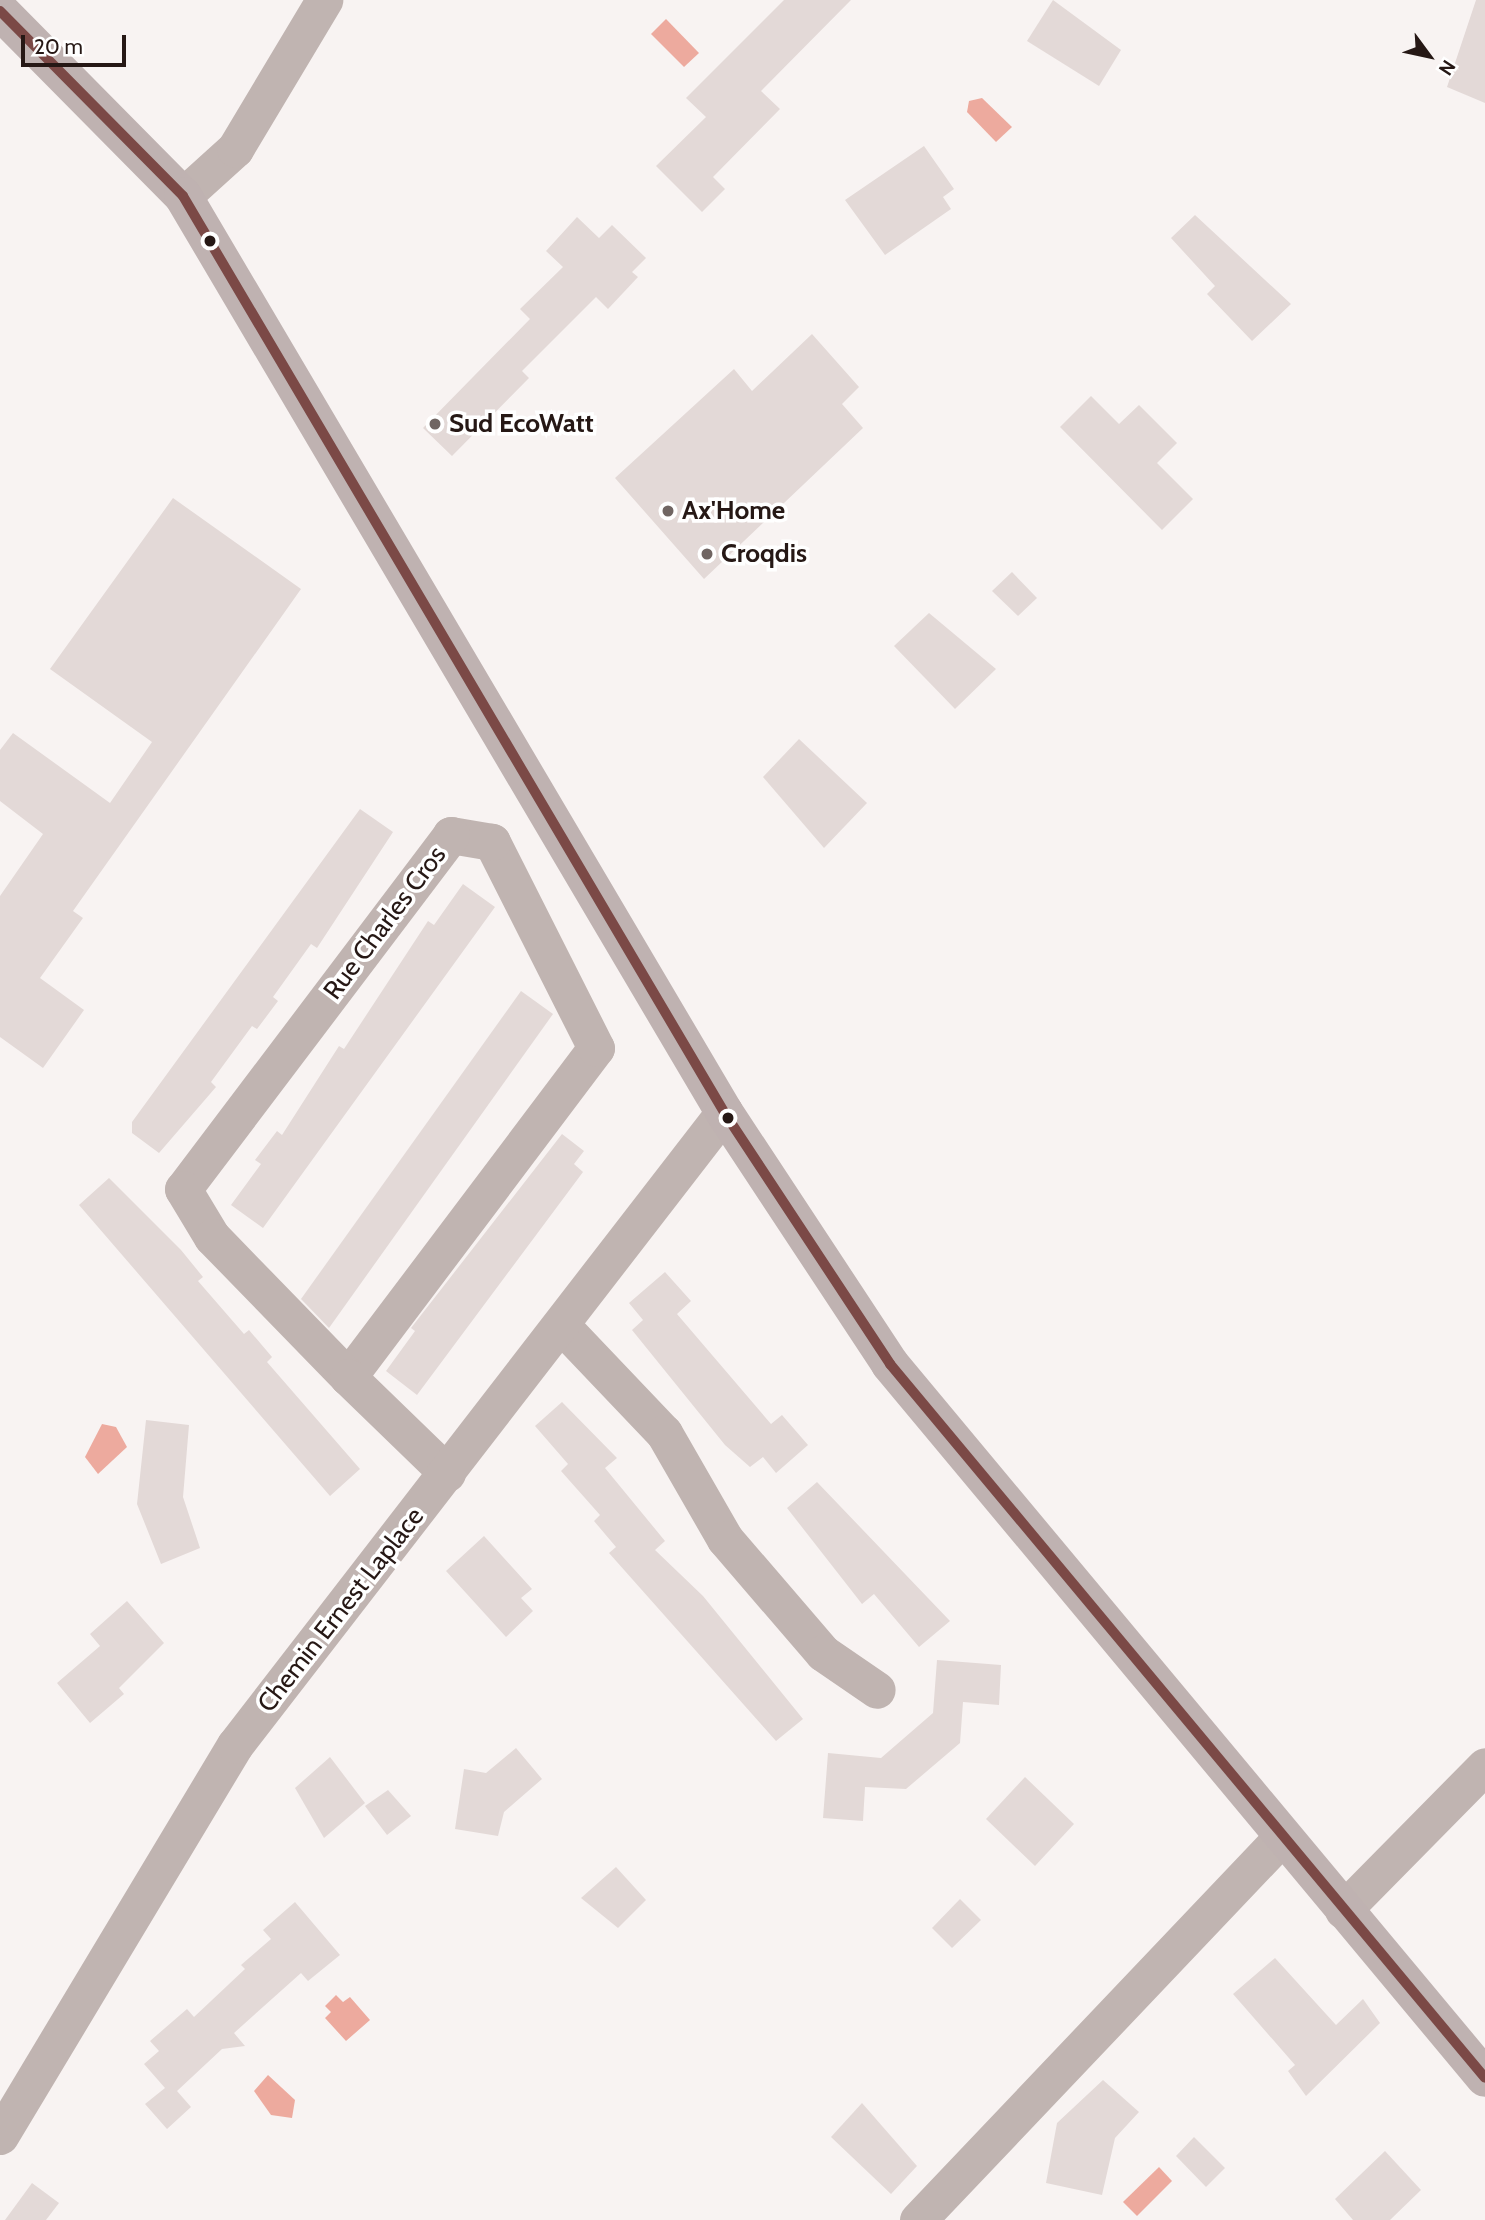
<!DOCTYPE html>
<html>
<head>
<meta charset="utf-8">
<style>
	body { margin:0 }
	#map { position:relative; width:1485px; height:2220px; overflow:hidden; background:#f8f3f2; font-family:Cabin,sans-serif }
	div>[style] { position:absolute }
	.water>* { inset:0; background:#edaa9e }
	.building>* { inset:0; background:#e3d9d7 }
	.minor>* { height:37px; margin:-18.5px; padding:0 18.5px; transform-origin:18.5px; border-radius:18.5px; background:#c0b4b1 }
	.secondary>* { height:38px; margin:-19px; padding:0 19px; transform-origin:19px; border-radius:19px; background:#bfb2b1 }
	.bus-1>* { height:10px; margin:-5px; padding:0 5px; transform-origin:5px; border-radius:5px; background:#7b4946 }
	.dots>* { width:19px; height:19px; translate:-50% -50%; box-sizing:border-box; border:4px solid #fff; border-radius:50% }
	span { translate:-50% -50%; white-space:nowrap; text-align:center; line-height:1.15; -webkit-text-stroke:7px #fff; paint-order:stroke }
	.poi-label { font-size:26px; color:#261815; font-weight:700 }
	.left { translate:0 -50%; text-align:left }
	.street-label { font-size:26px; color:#261815 }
	.north { position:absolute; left:1394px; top:21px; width:70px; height:70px; -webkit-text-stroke:5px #fff; paint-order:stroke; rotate:123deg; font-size:19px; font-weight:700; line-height:28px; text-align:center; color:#261815 }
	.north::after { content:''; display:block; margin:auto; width:24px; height:32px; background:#261815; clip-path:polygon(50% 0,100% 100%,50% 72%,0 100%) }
	.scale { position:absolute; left:21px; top:35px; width:105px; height:32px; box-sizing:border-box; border:4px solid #261815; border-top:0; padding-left:9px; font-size:21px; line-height:24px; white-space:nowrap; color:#261815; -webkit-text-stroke:5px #fff; paint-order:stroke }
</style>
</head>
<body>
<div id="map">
	<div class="water">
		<i style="clip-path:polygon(666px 19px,699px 53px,684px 67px,651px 34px)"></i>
		<i style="clip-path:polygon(982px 98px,1012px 127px,996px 142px,967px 112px,969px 101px)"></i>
		<i style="clip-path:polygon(102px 1424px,116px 1427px,127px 1447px,98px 1474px,85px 1457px)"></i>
		<i style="clip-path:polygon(336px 1995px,343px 2002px,350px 1997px,370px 2020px,346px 2041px,325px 2018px,331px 2012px,325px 2006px)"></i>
		<i style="clip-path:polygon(268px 2075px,295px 2100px,292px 2118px,271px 2115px,254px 2091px)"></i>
		<i style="clip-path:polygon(1159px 2167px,1172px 2181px,1137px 2216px,1123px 2202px)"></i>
	</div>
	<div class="building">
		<i style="clip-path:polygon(784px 0,851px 0,761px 91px,780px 109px,713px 177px,725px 189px,702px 212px,656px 166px,706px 117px,686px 98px)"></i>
		<i style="clip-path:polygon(1053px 0,1121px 50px,1099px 86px,1027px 41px)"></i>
		<i style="clip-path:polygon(1476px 0,1485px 0,1485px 103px,1447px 87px)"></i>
		<i style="clip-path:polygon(924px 146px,954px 189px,943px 197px,951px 209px,885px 255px,845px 200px)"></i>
		<i style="clip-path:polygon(1195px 215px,1291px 304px,1252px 341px,1207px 294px,1215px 286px,1171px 238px)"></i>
		<i style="clip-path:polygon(577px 217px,599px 238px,612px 225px,646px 258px,632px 272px,638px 277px,608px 309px,596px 297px,522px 371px,529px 378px,452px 456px,423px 428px,530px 319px,520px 309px,563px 267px,546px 251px)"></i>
		<i style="clip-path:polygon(812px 334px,859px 387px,842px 404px,863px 428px,704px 579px,615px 478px,734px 369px,752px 391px)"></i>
		<i style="clip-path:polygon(1091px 396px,1119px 424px,1139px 405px,1177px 443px,1157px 463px,1193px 499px,1162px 530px,1060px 427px)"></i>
		<i style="clip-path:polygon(173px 498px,301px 589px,73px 911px,83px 918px,40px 978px,84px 1010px,43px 1068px,0 1037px,0 896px,43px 834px,0 801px,0 750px,13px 733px,110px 803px,152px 742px,50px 669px)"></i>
		<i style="clip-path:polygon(1012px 572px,1037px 598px,1018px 616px,992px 591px)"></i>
		<i style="clip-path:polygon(929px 613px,996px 669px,955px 709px,894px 646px)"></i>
		<i style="clip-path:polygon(799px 739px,867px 803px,824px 848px,763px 777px)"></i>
		<i style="clip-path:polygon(360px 809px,393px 832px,317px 948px,311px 944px,273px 997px,278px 1001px,257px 1029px,252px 1026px,211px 1082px,216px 1087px,159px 1153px,132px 1133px,132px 1122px)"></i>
		<i style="clip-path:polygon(463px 884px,495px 907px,263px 1228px,231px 1205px,261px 1164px,255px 1160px,277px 1131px,282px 1135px,339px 1046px,344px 1049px,428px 921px,434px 925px)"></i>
		<i style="clip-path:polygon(521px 991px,553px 1014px,329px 1328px,301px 1299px)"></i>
		<i style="clip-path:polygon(562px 1134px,584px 1151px,574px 1164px,583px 1172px,417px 1395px,386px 1371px,415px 1331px,411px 1328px)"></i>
		<i style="clip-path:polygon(109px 1178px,181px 1250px,203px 1277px,198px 1281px,244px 1334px,249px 1330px,272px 1357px,267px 1362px,360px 1469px,330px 1496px,79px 1205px)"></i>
		<i style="clip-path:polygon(665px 1272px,691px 1301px,677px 1314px,771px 1424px,782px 1415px,808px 1445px,776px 1473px,763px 1457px,750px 1467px,725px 1445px,632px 1330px,643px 1320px,629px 1303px)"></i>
		<i style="clip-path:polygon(562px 1402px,617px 1458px,605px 1468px,665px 1541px,655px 1550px,703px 1596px,803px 1719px,776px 1741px,609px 1553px,616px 1547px,594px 1521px,600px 1515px,561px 1471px,568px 1464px,535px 1426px)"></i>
		<i style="clip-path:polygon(146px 1420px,189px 1425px,183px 1497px,200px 1548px,161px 1564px,137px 1504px)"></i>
		<i style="clip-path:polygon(817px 1482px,950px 1621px,919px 1647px,874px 1594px,862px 1604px,787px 1508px)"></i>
		<i style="clip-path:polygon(484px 1536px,532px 1589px,521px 1598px,533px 1611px,506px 1637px,446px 1571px)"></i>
		<i style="clip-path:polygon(127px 1601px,164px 1643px,119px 1688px,124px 1694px,90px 1723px,57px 1683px,100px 1646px,90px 1634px)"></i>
		<i style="clip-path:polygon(937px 1660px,1001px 1665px,999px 1705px,963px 1702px,960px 1743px,906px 1789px,865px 1787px,863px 1821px,823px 1818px,828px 1753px,881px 1758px,933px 1713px)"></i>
		<i style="clip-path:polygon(516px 1748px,542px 1779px,504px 1812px,498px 1836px,455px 1829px,464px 1769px,486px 1773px)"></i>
		<i style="clip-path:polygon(330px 1757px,365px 1803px,324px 1838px,295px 1788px)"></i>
		<i style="clip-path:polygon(1025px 1777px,1074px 1824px,1035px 1866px,986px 1819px)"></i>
		<i style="clip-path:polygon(388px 1790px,411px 1816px,387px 1835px,365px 1806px)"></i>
		<i style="clip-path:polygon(616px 1867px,646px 1900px,618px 1928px,581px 1898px)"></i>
		<i style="clip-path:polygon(960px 1899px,981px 1920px,952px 1948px,932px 1928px)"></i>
		<i style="clip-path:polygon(295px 1902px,340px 1955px,308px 1981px,301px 1973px,234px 2033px,245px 2046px,222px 2049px,177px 2091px,191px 2107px,167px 2129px,145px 2104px,165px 2088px,144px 2064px,159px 2051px,150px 2041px,187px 2009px,194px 2017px,245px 1969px,241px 1965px,271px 1939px,263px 1930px)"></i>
		<i style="clip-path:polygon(1275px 1958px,1336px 2025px,1363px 1999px,1380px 2023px,1306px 2096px,1288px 2071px,1295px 2065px,1233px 1994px)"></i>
		<i style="clip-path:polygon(1103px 2080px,1139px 2112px,1115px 2138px,1102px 2195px,1046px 2183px,1057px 2123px)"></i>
		<i style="clip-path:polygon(862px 2103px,917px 2166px,891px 2194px,831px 2137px)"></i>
		<i style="clip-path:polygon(1194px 2137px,1225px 2168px,1206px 2187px,1176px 2156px)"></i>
		<i style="clip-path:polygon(1385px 2151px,1421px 2190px,1390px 2220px,1353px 2220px,1335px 2199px)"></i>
		<i style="clip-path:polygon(32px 2183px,59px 2203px,46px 2220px,5px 2220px)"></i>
	</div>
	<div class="minor">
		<i style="left:183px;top:196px;width:70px;rotate:-42.1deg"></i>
		<i style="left:235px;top:149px;width:174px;rotate:-59.1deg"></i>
		<i style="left:562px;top:1326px;width:148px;rotate:46.4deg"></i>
		<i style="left:664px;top:1433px;width:122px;rotate:60.1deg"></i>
		<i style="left:725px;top:1539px;width:150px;rotate:49.3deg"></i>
		<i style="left:823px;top:1653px;width:65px;rotate:34.4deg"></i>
		<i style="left:348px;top:1377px;width:412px;rotate:-53deg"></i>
		<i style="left:596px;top:1048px;width:231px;rotate:-116.8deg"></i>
		<i style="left:492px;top:842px;width:42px;rotate:-170.3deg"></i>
		<i style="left:451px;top:835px;width:444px;rotate:127.1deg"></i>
		<i style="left:183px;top:1189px;width:56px;rotate:58.9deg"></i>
		<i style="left:212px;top:1237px;width:195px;rotate:45.8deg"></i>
		<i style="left:348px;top:1377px;width:138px;rotate:44.1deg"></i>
		<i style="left:1343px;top:1910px;width:202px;rotate:-45.4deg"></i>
		<i style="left:0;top:2136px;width:456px;rotate:-59deg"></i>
		<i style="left:235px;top:1745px;width:800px;rotate:-52.31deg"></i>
		<i style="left:918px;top:2220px;width:527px;rotate:-46.46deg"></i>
	</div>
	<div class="secondary">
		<i style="left:0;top:11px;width:260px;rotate:45.3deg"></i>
		<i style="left:183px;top:196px;width:1064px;rotate:59.43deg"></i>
		<i style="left:724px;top:1112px;width:302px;rotate:56.6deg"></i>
		<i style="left:890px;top:1364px;width:929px;rotate:50.19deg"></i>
	</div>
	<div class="bus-1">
		<i style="left:0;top:11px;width:260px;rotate:45.3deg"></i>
		<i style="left:183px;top:196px;width:1064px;rotate:59.43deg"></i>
		<i style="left:724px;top:1112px;width:302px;rotate:56.6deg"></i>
		<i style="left:890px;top:1364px;width:929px;rotate:50.19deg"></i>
	</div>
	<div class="dots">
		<i style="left:210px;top:241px;background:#261815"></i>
		<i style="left:435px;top:424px;background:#706562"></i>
		<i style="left:668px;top:511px;background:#706562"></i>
		<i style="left:707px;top:554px;background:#706562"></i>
		<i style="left:728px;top:1118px;background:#261815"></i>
	</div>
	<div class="poi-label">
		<span class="left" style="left:449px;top:424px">Sud EcoWatt</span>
		<span class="left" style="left:682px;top:511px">Ax'Home</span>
		<span class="left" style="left:721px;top:554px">Croqdis</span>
	</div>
	<div class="street-label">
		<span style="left:385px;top:923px;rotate:-53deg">Rue Charles Cros</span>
		<span style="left:341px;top:1610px;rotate:-52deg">Chemin Ernest Laplace</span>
	</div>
	<div class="north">N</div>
	<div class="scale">20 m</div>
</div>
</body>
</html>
